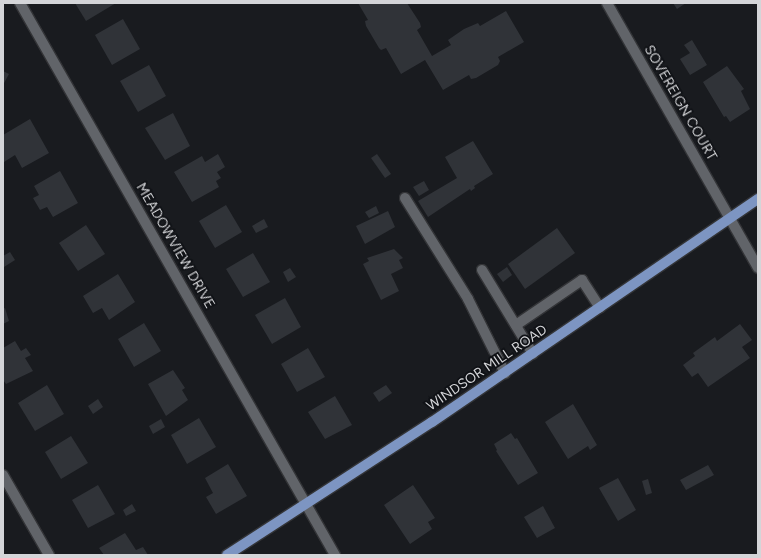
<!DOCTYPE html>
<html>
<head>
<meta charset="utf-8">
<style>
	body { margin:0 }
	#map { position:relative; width:761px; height:558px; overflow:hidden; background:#191b1f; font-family:Figtree,sans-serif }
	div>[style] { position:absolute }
	.building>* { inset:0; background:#303338 }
	.roads { filter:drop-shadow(1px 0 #333437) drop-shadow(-1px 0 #333437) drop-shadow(0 1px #333437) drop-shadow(0 -1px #333437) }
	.minor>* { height:10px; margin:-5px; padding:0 5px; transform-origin:5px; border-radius:5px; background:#616469 }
	.major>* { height:10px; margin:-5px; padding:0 5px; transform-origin:5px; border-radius:5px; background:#7d95c2 }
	span { translate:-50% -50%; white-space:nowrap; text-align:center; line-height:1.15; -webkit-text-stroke:3.5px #101216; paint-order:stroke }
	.street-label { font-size:14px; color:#d4d5d8 }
	.frame { position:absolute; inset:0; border:4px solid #d4d5d8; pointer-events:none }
</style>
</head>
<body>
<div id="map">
	<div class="building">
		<i style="clip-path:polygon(75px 3px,116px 3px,86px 21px)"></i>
		<i style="clip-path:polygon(358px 3px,407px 3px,420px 23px,421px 27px,417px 30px,432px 56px,451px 45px,448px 40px,464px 29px,478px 23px,480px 26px,506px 11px,524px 42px,498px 57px,500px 61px,498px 65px,476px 78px,471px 79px,469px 75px,443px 90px,425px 60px,401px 74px,386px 48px,381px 50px,379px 48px,366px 26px,365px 21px,368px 20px)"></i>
		<i style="clip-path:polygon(673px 3px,686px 3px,677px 9px)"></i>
		<i style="clip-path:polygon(123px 19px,140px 49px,112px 65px,95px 35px)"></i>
		<i style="clip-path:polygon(692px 40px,707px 65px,690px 75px,680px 59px,690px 53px,684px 45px)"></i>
		<i style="clip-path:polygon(149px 65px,166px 96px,138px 112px,120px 81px)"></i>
		<i style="clip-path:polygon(727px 66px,744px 89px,741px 91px,750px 109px,730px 122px,726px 116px,724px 117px,703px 82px)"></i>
		<i style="clip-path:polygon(3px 71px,9px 74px,3px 85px)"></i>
		<i style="clip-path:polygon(173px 113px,190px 146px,165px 160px,145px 128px)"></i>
		<i style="clip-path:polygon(30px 119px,49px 153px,22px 168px,15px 155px,4px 162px,3px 135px)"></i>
		<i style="clip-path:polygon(473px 141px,493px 174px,474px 186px,475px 188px,471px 191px,470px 189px,428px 217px,418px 201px,457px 178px,445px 157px)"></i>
		<i style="clip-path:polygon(218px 154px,225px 167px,217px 172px,221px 178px,216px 181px,219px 187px,192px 202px,174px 172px,202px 156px,205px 162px)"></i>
		<i style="clip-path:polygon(377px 154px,391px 174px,385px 178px,371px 158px)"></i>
		<i style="clip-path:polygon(60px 171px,78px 203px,53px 217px,47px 207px,40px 210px,33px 198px,39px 195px,34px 186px)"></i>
		<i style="clip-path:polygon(424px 181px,429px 190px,419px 196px,413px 187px)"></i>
		<i style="clip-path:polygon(226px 205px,242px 232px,215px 248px,199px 221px)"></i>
		<i style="clip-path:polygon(376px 206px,379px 213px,369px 218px,365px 212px)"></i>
		<i style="clip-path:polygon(388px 211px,395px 227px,365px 244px,356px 226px)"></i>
		<i style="clip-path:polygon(264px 219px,268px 227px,256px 233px,252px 226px)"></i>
		<i style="clip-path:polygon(86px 225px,105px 254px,78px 271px,59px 243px)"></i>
		<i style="clip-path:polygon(557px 228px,575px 253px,525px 289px,508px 264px)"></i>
		<i style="clip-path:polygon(394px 249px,403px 258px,399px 260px,403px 268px,391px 274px,399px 291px,381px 300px,363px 264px,369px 261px,367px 258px)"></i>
		<i style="clip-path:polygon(10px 252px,15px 260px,4px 267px,3px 256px)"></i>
		<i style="clip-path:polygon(253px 253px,270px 282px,243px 297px,226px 269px)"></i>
		<i style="clip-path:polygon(507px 267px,512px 275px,503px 282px,497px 274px)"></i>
		<i style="clip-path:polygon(290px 268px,296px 277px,288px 282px,283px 272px)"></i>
		<i style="clip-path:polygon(118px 274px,135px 302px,109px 320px,102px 308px,93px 313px,83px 296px)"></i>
		<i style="clip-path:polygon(285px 298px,301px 327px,272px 344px,255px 315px)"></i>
		<i style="clip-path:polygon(5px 308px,9px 321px,3px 324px,3px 309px)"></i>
		<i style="clip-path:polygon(144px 323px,161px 351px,134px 367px,118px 339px)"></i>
		<i style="clip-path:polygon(740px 324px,752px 340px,742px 347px,750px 358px,708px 387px,698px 373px,692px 377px,683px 365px,695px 356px,693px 353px,715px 337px,717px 341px)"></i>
		<i style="clip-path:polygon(15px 341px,21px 351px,26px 348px,31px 355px,25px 358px,33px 371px,6px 384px,3px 380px,3px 348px)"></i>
		<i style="clip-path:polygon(308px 348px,325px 377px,297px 392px,281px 364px)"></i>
		<i style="clip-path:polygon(173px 370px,185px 388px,182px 390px,188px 400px,166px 416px,148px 384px)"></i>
		<i style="clip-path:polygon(47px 385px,64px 414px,35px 431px,18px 403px)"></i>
		<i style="clip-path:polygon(386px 385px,392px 393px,379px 402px,373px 393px)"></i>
		<i style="clip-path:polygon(335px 396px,352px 425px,325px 439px,308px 412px)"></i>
		<i style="clip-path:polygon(98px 399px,103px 407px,93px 414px,88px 406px)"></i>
		<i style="clip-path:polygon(573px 404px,597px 445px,590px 450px,588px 446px,568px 459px,545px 422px)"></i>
		<i style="clip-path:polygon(199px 418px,216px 447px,187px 464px,171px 435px)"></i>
		<i style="clip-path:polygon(161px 419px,165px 427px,153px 434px,149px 426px)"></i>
		<i style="clip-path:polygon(511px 433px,515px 439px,517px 438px,538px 473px,518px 485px,496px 451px,497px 450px,494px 444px)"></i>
		<i style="clip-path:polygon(71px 436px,88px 463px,61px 479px,45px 452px)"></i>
		<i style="clip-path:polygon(228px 464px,247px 496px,216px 514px,206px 497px,213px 493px,205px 478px)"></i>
		<i style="clip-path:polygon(708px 465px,714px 475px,686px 490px,680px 480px)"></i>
		<i style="clip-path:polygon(618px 478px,636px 510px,618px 521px,599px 488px)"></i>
		<i style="clip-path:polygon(648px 479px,652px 493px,646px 495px,642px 481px)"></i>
		<i style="clip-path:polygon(98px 485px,115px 514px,88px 528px,72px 500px)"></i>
		<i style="clip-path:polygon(413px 485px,435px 518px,428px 522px,432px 529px,410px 544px,384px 505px)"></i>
		<i style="clip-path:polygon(132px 504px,136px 511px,126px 516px,123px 510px)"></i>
		<i style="clip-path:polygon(543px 506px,555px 528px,537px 538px,524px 517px)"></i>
		<i style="clip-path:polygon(125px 533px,136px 550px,143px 547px,148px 555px,104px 555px,99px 548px)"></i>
	</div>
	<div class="roads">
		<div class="minor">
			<i style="left:20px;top:3px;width:636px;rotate:60.29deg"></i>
			<i style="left:607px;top:3px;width:305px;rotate:60.3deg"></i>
			<i style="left:405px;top:198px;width:119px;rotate:58deg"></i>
			<i style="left:468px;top:299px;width:83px;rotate:63.4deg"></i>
			<i style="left:482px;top:270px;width:98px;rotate:58.7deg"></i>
			<i style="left:516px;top:325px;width:80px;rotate:-34.3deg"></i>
			<i style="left:582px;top:280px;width:33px;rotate:57deg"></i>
			<i style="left:3px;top:475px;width:92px;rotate:60.1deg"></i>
		</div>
		<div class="major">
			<i style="left:227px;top:555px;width:244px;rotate:-33deg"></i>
			<i style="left:432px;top:422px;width:395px;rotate:-34.4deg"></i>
		</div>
	</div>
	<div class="street-label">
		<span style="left:680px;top:103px;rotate:60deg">SOVEREIGN COURT</span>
		<span style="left:175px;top:246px;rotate:60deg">MEADOWVIEW DRIVE</span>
		<span style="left:487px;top:368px;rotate:-34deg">WINDSOR MILL ROAD</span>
	</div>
	<div class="frame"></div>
</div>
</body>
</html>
